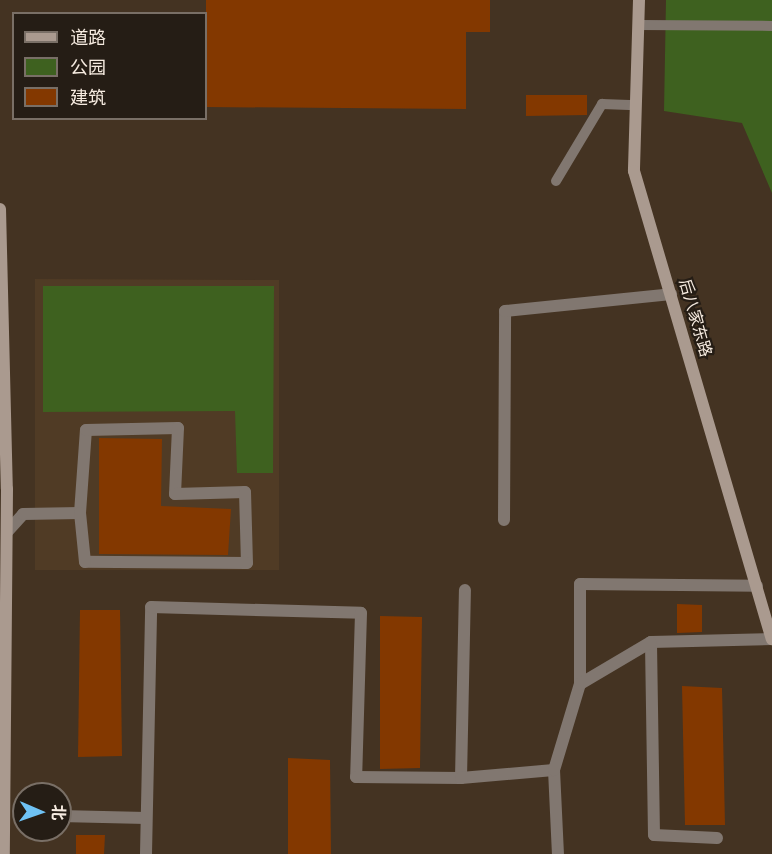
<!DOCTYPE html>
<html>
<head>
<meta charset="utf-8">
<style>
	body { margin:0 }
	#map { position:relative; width:772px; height:854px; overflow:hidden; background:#432; font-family:Poppins,"Noto Sans SC",sans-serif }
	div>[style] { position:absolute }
	.built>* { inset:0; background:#503b25 }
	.green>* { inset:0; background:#3e611f }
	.building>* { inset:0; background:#833800 }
	.lane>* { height:10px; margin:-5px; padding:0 5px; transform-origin:5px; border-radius:5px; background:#817770 }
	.street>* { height:12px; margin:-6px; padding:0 6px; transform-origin:6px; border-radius:6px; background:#817770 }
	.secondary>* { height:12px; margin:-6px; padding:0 6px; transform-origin:6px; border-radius:6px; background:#aa9a8f }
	span { translate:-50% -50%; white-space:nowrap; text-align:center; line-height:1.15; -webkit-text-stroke:4.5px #251d15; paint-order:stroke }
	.street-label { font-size:16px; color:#f6ebe0 }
	.legend { position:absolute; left:12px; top:12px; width:195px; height:108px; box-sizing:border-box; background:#251d15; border:2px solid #796f66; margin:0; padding:8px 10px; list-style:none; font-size:18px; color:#f6ebe0 }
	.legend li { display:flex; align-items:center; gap:12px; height:30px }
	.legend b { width:30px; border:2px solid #796f66 }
	.north { position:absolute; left:12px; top:782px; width:60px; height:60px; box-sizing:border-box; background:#251d15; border:2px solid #796f66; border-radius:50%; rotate:92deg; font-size:16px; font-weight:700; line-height:24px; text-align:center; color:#f6ebe0 }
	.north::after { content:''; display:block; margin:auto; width:21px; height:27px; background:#6fc2f4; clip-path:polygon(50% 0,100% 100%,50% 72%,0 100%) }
</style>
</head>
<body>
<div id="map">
	<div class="built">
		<i style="clip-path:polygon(35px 279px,279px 280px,279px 570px,35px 570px)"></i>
	</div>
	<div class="green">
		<i style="clip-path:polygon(666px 0,772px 0,772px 193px,742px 123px,664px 111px)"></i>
		<i style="clip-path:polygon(43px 286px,274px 286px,273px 473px,237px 473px,235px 411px,43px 412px)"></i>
	</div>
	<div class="building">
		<i style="clip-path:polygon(206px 0,490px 0,490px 32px,466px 32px,466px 109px,206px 107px)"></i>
		<i style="clip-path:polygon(526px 95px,587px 95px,587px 115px,526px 116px)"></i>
		<i style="clip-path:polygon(99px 438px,162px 439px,161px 506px,231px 509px,228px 555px,99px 554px)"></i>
		<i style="clip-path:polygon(677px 604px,702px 605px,702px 632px,677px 633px)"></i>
		<i style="clip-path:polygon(80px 610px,120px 610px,122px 756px,78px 757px)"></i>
		<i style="clip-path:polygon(380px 616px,422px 617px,420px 768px,380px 769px)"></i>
		<i style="clip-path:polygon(682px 686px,722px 688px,725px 825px,685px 825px)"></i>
		<i style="clip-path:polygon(288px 758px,330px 760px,331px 854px,288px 854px)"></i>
		<i style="clip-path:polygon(76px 835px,105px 835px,104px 854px,76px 854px)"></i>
	</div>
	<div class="lane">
		<i style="left:639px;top:25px;width:133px;rotate:0.4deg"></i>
		<i style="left:556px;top:181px;width:90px;rotate:-59.1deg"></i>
		<i style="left:602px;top:104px;width:34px;rotate:2deg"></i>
	</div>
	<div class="street">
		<i style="left:504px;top:520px;width:209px;rotate:-89.7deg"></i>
		<i style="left:505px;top:311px;width:167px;rotate:-5.8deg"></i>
		<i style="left:7px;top:532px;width:24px;rotate:-48deg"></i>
		<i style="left:23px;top:514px;width:57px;rotate:-1deg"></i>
		<i style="left:80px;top:513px;width:83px;rotate:-85.9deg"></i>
		<i style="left:86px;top:430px;width:92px;rotate:-1.2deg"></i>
		<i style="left:178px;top:428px;width:66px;rotate:92.6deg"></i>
		<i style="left:175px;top:494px;width:70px;rotate:-1.6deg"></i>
		<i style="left:245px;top:492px;width:71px;rotate:88.4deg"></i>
		<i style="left:247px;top:563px;width:162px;rotate:-179.6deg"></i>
		<i style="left:85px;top:562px;width:49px;rotate:-95.8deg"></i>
		<i style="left:580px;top:684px;width:100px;rotate:-90deg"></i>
		<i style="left:580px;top:584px;width:177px;rotate:0.6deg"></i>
		<i style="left:554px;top:770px;width:84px;rotate:87.3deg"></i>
		<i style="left:461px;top:778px;width:188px;rotate:-88.8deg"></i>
		<i style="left:23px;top:816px;width:1px"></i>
		<i style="left:60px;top:816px;width:86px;rotate:1.3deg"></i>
		<i style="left:717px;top:838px;width:63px;rotate:-177.3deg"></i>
		<i style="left:654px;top:835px;width:193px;rotate:-90.9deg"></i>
		<i style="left:651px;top:642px;width:121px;rotate:-1.4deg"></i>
		<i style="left:146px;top:854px;width:247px;rotate:-88.8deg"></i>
		<i style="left:151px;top:607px;width:210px;rotate:1.6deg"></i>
		<i style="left:361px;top:613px;width:164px;rotate:91.7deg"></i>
		<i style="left:356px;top:777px;width:105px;rotate:0.5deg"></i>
		<i style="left:461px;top:778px;width:93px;rotate:-4.9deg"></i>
		<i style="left:554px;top:770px;width:90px;rotate:-73.2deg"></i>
		<i style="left:580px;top:684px;width:82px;rotate:-30.6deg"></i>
	</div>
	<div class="secondary">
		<i style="left:639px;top:0;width:171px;rotate:91.7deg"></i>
		<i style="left:634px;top:171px;width:488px;rotate:73.6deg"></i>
		<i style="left:0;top:209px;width:280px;rotate:88.6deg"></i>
		<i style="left:7px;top:489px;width:365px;rotate:90.5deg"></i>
	</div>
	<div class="street-label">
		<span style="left:695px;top:318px;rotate:74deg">后八家东路</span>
	</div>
	<ul class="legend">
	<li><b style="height:8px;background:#aa9a8f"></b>道路</li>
	<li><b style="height:16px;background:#3e611f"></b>公园</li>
	<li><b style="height:16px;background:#833800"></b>建筑</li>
	</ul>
	<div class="north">北</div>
</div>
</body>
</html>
